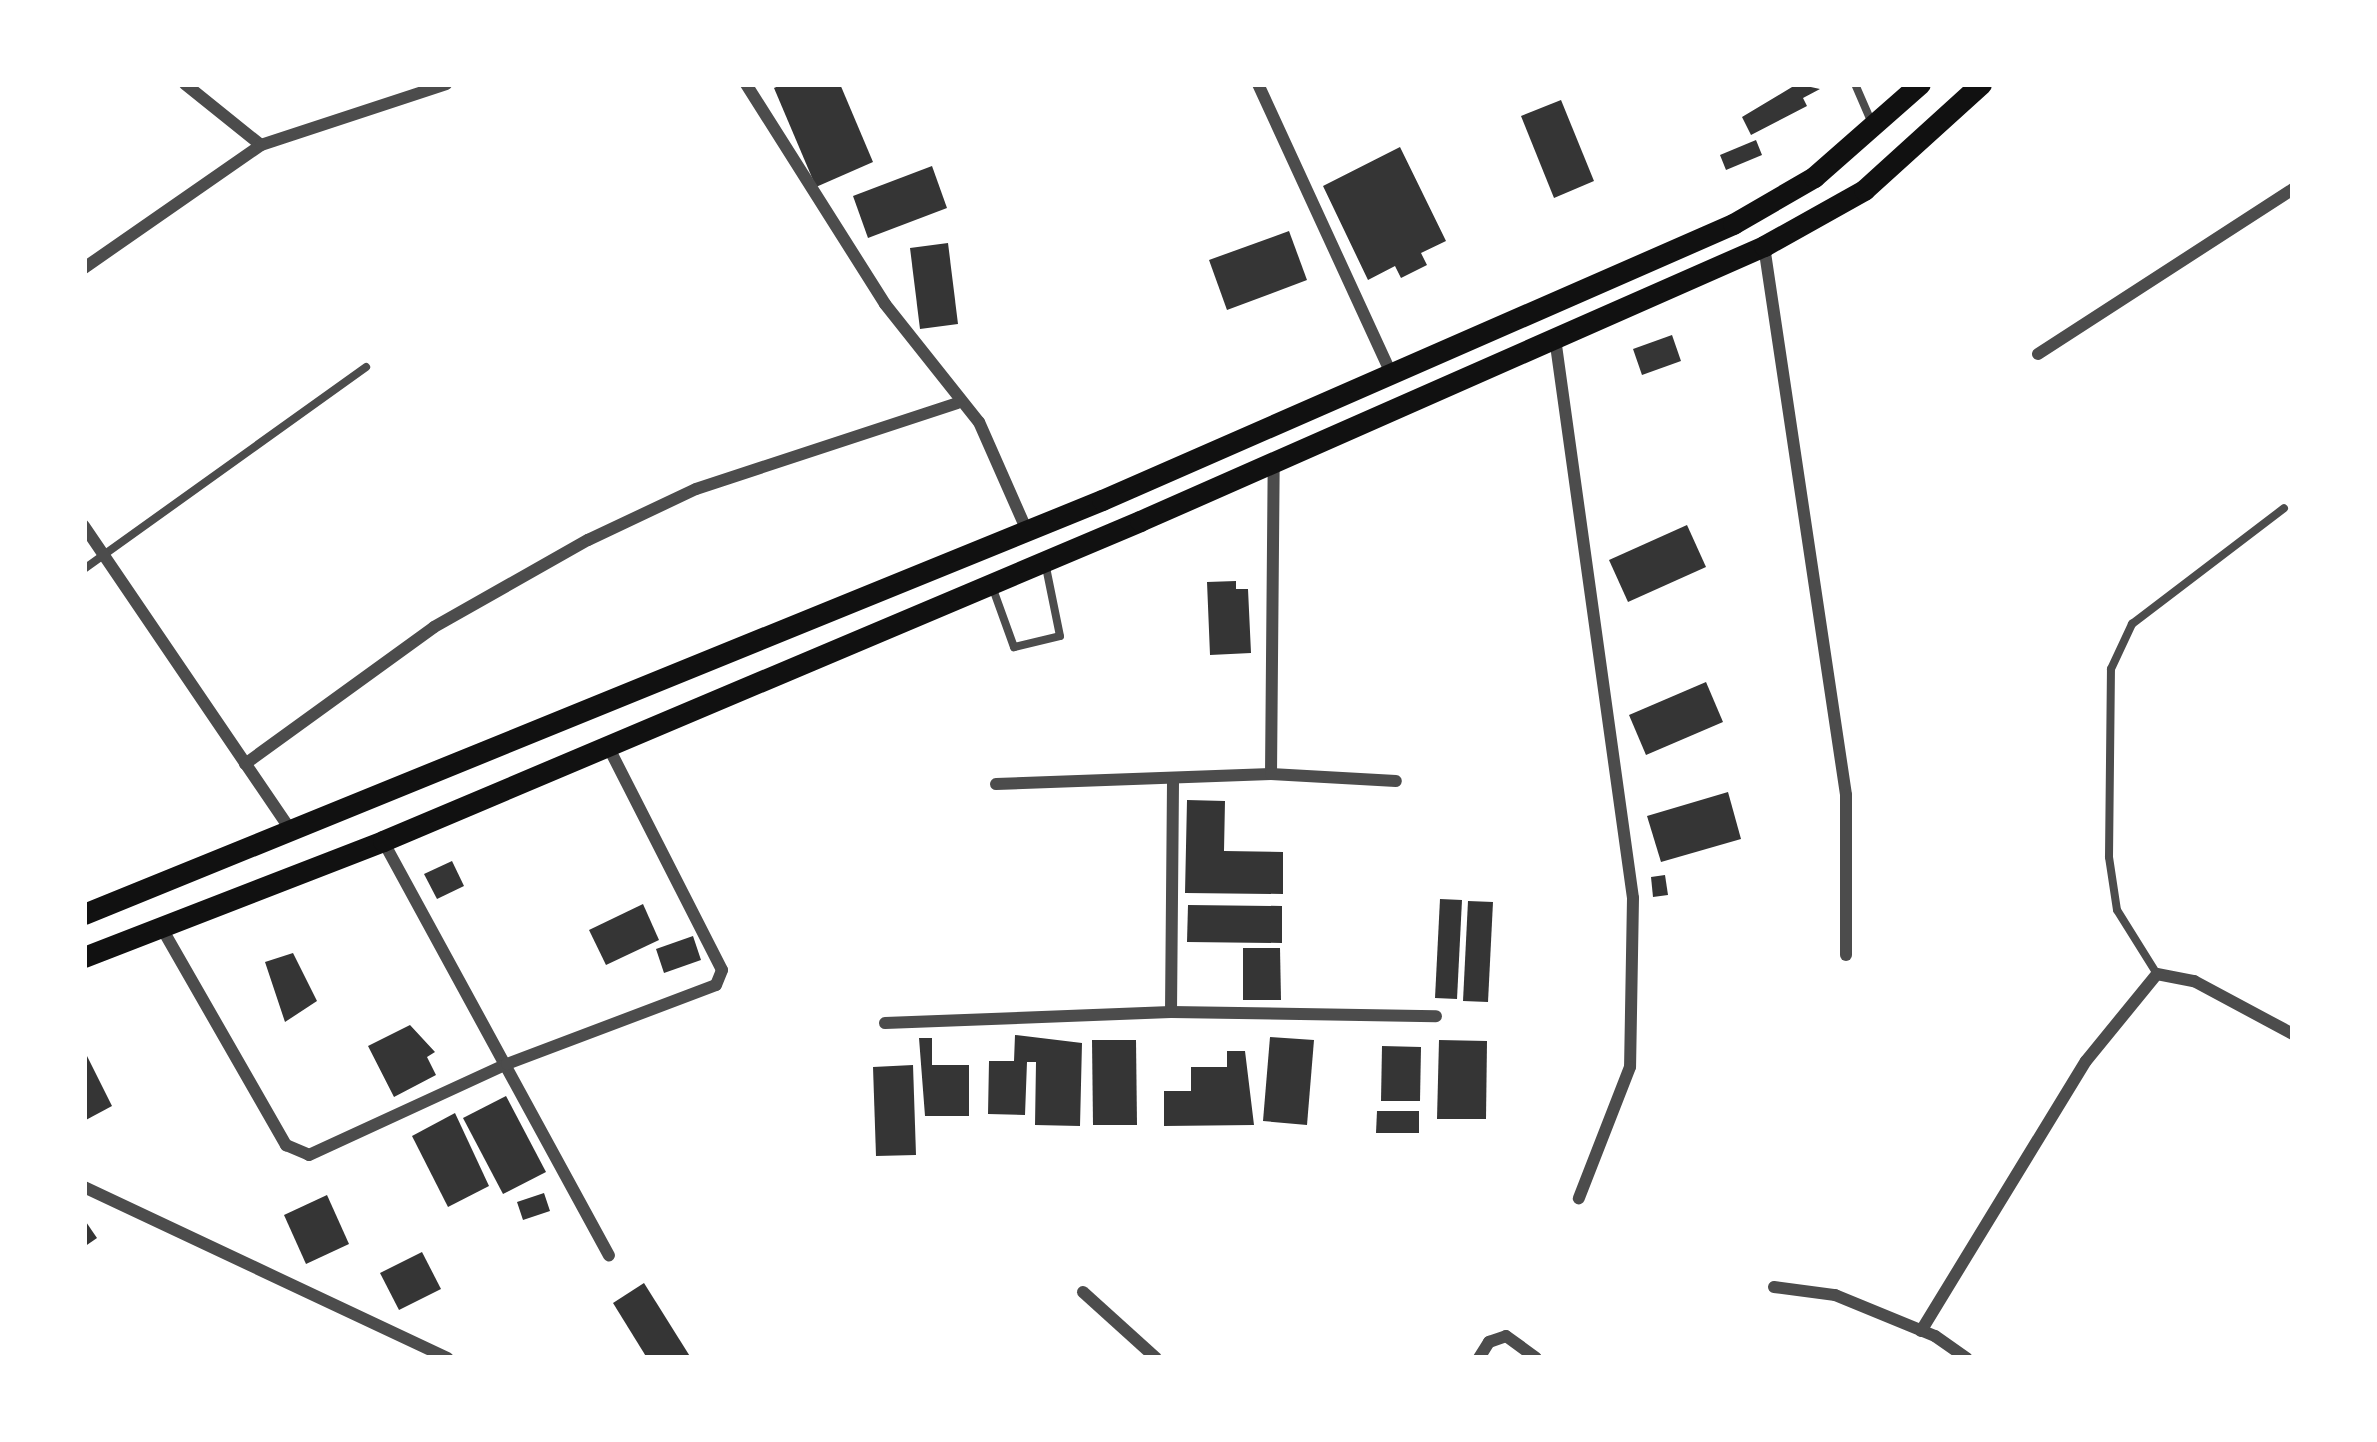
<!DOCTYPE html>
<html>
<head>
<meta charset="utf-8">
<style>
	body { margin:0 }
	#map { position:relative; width:2377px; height:1442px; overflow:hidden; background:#fff; font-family:"Roboto Condensed",sans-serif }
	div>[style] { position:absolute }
	.building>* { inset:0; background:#353535 }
	.service>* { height:8px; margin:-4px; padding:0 4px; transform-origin:4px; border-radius:4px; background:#4c4c4c }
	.minor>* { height:12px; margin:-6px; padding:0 6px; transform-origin:6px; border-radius:6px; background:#4c4c4c }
	.secondary>* { height:21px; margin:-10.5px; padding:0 10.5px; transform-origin:10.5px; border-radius:10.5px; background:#111 }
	span { translate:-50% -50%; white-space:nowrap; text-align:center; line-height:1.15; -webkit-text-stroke:10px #fff; paint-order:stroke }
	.frame { position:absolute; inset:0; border:87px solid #fff; pointer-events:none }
</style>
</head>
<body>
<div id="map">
	<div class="building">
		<i style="clip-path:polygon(783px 84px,840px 84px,873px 162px,816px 187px,774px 88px)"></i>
		<i style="clip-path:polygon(1797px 84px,1820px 89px,1803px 98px,1807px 106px,1751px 135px,1742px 117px)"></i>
		<i style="clip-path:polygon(1561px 100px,1594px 181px,1554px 198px,1521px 116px)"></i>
		<i style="clip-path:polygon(1756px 140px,1762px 155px,1726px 170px,1720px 155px)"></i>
		<i style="clip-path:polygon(1400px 147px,1446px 241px,1421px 253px,1427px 265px,1401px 278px,1395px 266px,1368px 280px,1323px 186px)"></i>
		<i style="clip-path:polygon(932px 166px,947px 208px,868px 238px,853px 196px)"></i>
		<i style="clip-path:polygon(1289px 231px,1307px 280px,1227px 310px,1209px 260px)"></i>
		<i style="clip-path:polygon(948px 243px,958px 324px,920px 329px,910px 248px)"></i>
		<i style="clip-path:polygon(1672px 335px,1681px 361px,1642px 375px,1633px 349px)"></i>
		<i style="clip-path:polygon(1687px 525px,1706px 567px,1628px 602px,1609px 560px)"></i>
		<i style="clip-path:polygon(1236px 581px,1236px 589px,1248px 589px,1251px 653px,1210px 655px,1207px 582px)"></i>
		<i style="clip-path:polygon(1706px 682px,1723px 722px,1646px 755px,1629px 715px)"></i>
		<i style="clip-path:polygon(1728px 792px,1741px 839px,1661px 862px,1647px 816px)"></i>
		<i style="clip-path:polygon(1187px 800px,1225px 801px,1224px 851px,1283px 852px,1283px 894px,1185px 893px)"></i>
		<i style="clip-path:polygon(452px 861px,464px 886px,437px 899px,424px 874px)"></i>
		<i style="clip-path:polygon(1665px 875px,1668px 895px,1653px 897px,1651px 877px)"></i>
		<i style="clip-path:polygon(1440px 899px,1462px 900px,1457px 999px,1435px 998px)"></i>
		<i style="clip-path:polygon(1468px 901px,1493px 902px,1488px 1002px,1463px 1001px)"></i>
		<i style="clip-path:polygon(643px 904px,659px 940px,606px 965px,589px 930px)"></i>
		<i style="clip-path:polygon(1188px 905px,1282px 906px,1282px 943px,1187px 942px)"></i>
		<i style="clip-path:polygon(693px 936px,701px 960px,664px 973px,656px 949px)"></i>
		<i style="clip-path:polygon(1243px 948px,1280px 948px,1281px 1000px,1243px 1000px)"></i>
		<i style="clip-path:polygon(293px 953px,317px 1001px,285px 1022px,265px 962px)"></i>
		<i style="clip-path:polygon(410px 1025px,435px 1052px,427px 1057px,436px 1075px,394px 1097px,368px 1046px)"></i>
		<i style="clip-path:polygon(1015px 1035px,1082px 1043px,1080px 1126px,1035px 1125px,1036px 1062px,1027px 1062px,1025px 1115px,988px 1114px,989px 1061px,1014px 1061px)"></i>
		<i style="clip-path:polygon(1270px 1037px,1314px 1040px,1307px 1125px,1263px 1121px)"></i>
		<i style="clip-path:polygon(919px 1038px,932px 1038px,932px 1065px,969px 1065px,969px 1116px,925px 1116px)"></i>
		<i style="clip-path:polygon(1092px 1040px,1136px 1040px,1137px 1125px,1093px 1125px)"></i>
		<i style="clip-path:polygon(1439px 1040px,1487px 1041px,1486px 1119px,1437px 1119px)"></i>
		<i style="clip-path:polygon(1382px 1046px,1421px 1047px,1420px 1101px,1381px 1101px)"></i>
		<i style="clip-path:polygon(84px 1050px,112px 1106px,84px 1121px)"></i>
		<i style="clip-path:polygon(1227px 1051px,1245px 1051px,1254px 1125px,1164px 1126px,1164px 1091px,1191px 1091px,1191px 1067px,1227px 1067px)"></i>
		<i style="clip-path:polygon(913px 1065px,916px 1155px,876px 1156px,873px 1067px)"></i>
		<i style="clip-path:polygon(506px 1096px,546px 1172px,503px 1194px,463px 1118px)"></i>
		<i style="clip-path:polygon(1377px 1111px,1419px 1111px,1419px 1133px,1376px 1133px)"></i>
		<i style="clip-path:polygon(455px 1113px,489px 1186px,448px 1207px,412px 1136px)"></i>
		<i style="clip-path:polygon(544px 1193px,550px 1211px,523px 1220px,517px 1202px)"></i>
		<i style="clip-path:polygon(327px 1195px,349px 1244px,306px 1264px,284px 1215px)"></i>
		<i style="clip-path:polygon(84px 1219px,97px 1238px,84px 1247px)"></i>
		<i style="clip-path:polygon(422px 1252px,441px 1289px,399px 1310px,380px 1273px)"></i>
		<i style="clip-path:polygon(644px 1283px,691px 1358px,647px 1358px,613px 1303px)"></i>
	</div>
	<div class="service">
		<i style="left:1855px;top:84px;width:40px;rotate:66.6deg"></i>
		<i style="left:84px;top:569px;width:347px;rotate:-35.6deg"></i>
		<i style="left:993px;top:589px;width:62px;rotate:70.1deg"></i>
		<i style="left:1014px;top:647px;width:47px;rotate:-13.4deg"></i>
		<i style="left:1060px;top:636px;width:76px;rotate:-101.5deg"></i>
		<i style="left:2157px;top:974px;width:75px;rotate:-122deg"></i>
		<i style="left:2117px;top:910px;width:54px;rotate:-98.6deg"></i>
		<i style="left:2109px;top:857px;width:188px;rotate:-89.4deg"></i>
		<i style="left:2111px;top:669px;width:50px;rotate:-65deg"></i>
		<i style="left:2132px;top:624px;width:191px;rotate:-37.3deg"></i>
	</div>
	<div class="minor">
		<i style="left:185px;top:84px;width:97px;rotate:38.8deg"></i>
		<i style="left:746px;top:84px;width:260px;rotate:57.7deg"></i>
		<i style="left:885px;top:304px;width:151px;rotate:51.5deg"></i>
		<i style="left:979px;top:422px;width:119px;rotate:66.2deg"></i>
		<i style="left:1258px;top:84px;width:323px;rotate:65.3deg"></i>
		<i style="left:1764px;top:246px;width:555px;rotate:81.5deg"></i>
		<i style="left:1846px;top:795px;width:160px;rotate:90deg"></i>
		<i style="left:84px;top:268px;width:216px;rotate:-34.8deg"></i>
		<i style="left:261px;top:145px;width:195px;rotate:-18.2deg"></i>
		<i style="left:1555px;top:338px;width:565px;rotate:82.07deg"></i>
		<i style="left:1633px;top:898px;width:169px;rotate:91deg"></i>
		<i style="left:1630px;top:1067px;width:141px;rotate:111.3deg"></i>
		<i style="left:2038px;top:354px;width:304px;rotate:-32.9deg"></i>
		<i style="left:84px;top:526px;width:369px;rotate:55.8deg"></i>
		<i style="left:245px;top:764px;width:233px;rotate:-35.9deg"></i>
		<i style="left:434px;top:627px;width:177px;rotate:-29.5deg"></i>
		<i style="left:588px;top:540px;width:119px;rotate:-25.3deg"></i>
		<i style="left:696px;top:489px;width:275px;rotate:-18.2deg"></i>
		<i style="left:1271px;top:774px;width:314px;rotate:-89.5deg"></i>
		<i style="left:996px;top:784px;width:275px;rotate:-2.1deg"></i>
		<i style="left:1271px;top:774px;width:125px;rotate:3.2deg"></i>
		<i style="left:383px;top:841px;width:472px;rotate:61.4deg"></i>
		<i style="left:160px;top:925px;width:254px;rotate:60.2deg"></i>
		<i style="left:286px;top:1145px;width:25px;rotate:23deg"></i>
		<i style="left:309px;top:1155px;width:218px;rotate:-24.7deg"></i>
		<i style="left:507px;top:1064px;width:223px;rotate:-20.7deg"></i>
		<i style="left:716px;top:985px;width:16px;rotate:-68deg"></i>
		<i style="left:722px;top:970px;width:254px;rotate:-117deg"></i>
		<i style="left:1171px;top:1012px;width:234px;rotate:-89.5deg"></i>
		<i style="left:885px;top:1023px;width:286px;rotate:-2.2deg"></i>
		<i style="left:1171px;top:1012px;width:265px;rotate:0.9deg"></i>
		<i style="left:84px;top:1187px;width:402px;rotate:25.2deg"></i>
		<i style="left:1774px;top:1287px;width:62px;rotate:7.5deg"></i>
		<i style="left:1835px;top:1295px;width:108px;rotate:22.3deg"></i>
		<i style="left:1935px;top:1336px;width:39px;rotate:35deg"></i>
		<i style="left:1083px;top:1292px;width:98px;rotate:42.1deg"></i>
		<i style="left:1921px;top:1331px;width:316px;rotate:-58.6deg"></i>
		<i style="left:2086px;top:1061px;width:112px;rotate:-50.8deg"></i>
		<i style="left:2157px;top:974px;width:38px;rotate:11deg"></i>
		<i style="left:2194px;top:981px;width:112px;rotate:28.2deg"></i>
		<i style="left:1479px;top:1358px;width:19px;rotate:-58deg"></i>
		<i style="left:1489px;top:1342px;width:18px;rotate:-19deg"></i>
		<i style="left:1506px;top:1336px;width:37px;rotate:36deg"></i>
	</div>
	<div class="secondary">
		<i style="left:84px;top:914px;width:1099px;rotate:-22.13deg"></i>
		<i style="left:1102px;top:500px;width:689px;rotate:-23.62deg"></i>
		<i style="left:1733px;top:224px;width:94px;rotate:-30.1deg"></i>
		<i style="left:1814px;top:177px;width:141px;rotate:-41.3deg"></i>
		<i style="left:84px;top:957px;width:321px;rotate:-21.2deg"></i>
		<i style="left:383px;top:841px;width:822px;rotate:-22.91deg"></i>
		<i style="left:1140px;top:521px;width:682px;rotate:-23.78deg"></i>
		<i style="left:1764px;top:246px;width:115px;rotate:-29.2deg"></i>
		<i style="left:1864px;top:190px;width:158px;rotate:-42.2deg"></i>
	</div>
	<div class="frame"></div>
</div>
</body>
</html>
